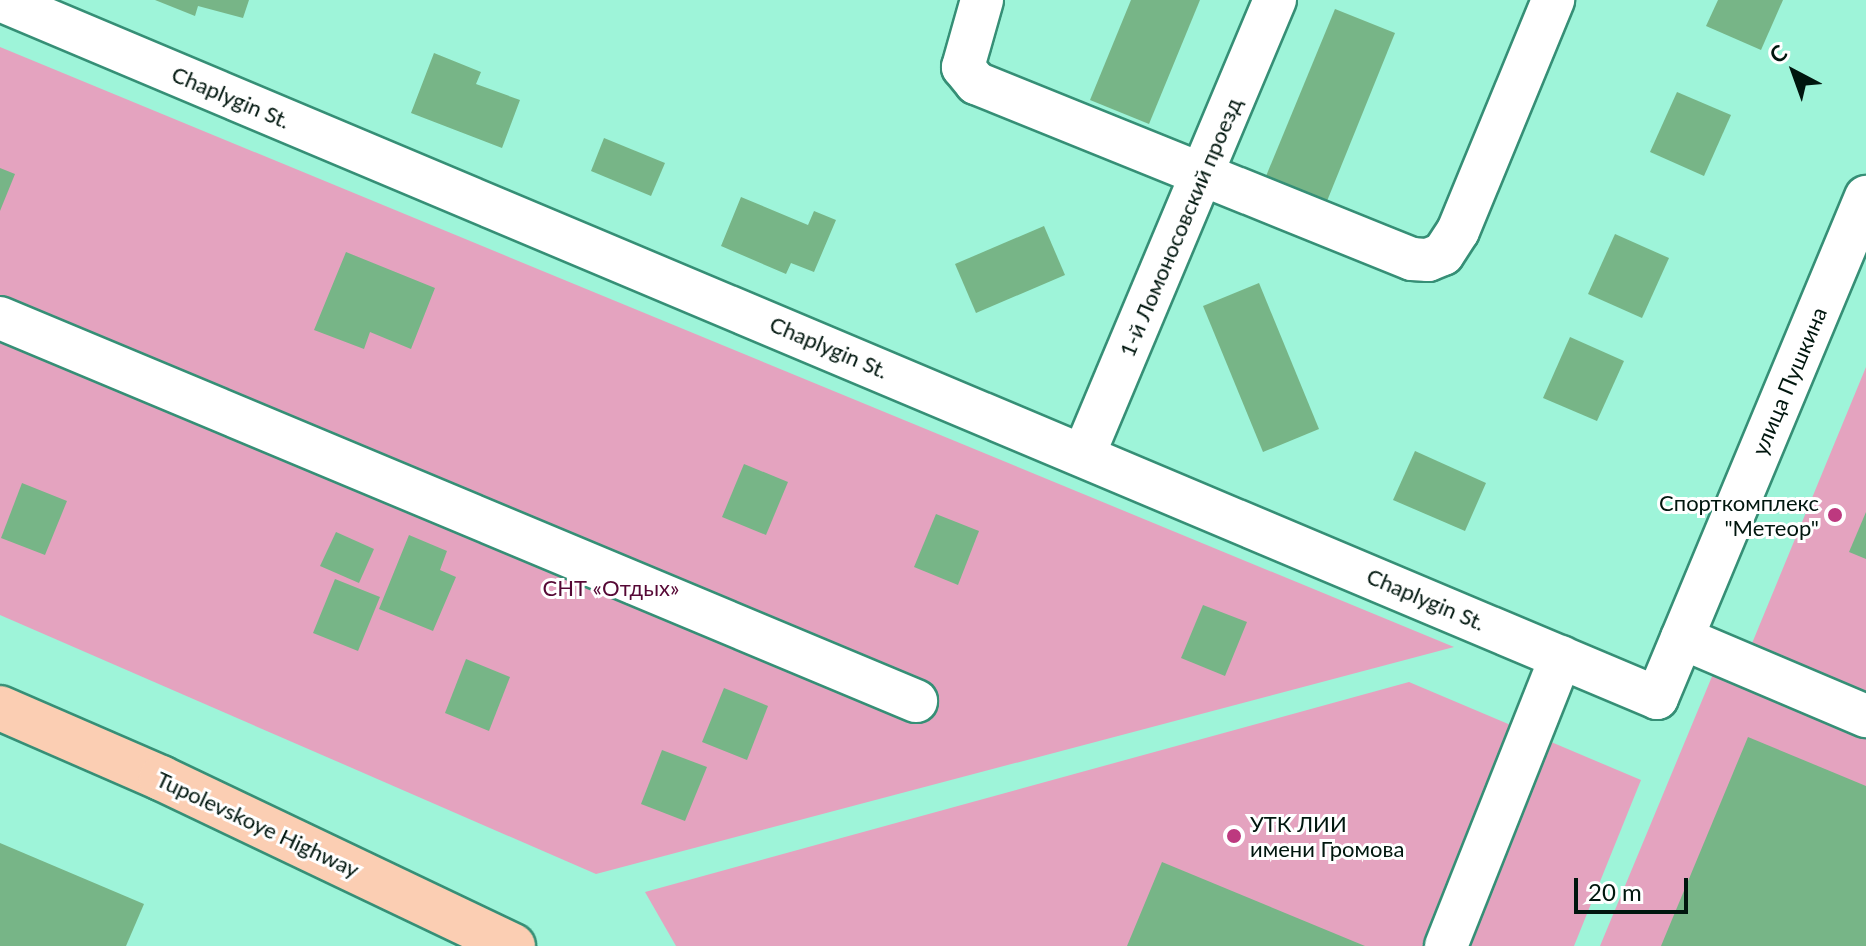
<!DOCTYPE html>
<html>
<head>
<meta charset="utf-8">
<style>
	body { margin:0 }
	#map { position:relative; width:1866px; height:946px; overflow:hidden; background:#9ef4d9; font-family:Lato,sans-serif }
	div>[style] { position:absolute }
	.green>* { inset:0; background:#e4a3bf }
	.building>* { inset:0; background:#77b587 }
	.roads { filter:drop-shadow(2px 0 #368f76) drop-shadow(-2px 0 #368f76) drop-shadow(0 2px #368f76) drop-shadow(0 -2px #368f76) }
	.minor>* { height:42px; margin:-21px; padding:0 21px; transform-origin:21px; border-radius:21px; background:#fff }
	.major>* { height:44px; margin:-22px; padding:0 22px; transform-origin:22px; border-radius:22px; background:#fbceb3 }
	.dots>* { width:22px; height:22px; translate:-50% -50%; box-sizing:border-box; border:4px solid #fff; border-radius:50% }
	span { translate:-50% -50%; white-space:nowrap; text-align:center; line-height:1.15; -webkit-text-stroke:6px #fff; paint-order:stroke }
	.street-label { font-size:22px; color:#00160e }
	.poi-label { font-size:22px; color:#00160e }
	.right { translate:-100% -50%; text-align:right }
	.left { translate:0 -50%; text-align:left }
	.park-label { font-size:22px; color:#560835 }
	.north { position:absolute; left:1754px; top:32px; width:80px; height:80px; -webkit-text-stroke:6px #fff; paint-order:stroke; rotate:319deg; font-size:22px; font-weight:700; line-height:32px; text-align:center; color:#00160e }
	.north::after { content:''; display:block; margin:auto; width:28px; height:36px; background:#00160e; clip-path:polygon(50% 0,100% 100%,50% 72%,0 100%) }
	.scale { position:absolute; left:1574px; top:878px; width:114px; height:36px; box-sizing:border-box; border:4px solid #00160e; border-top:0; padding-left:10px; font-size:24px; line-height:28px; white-space:nowrap; color:#00160e; -webkit-text-stroke:6px #fff; paint-order:stroke }
</style>
</head>
<body>
<div id="map">
	<div class="green">
		<i style="clip-path:polygon(0 47px,1454px 647px,596px 874px,0 615px)"></i>
		<i style="clip-path:polygon(1866px 367px,1866px 946px,1600px 946px,1718px 662px,1741px 670px)"></i>
		<i style="clip-path:polygon(1409px 682px,1641px 780px,1574px 946px,676px 946px,645px 892px)"></i>
	</div>
	<div class="building">
		<i style="clip-path:polygon(155px 0,249px 0,243px 18px,198px 6px,195px 16px)"></i>
		<i style="clip-path:polygon(1131px 0,1200px 0,1149px 124px,1090px 100px)"></i>
		<i style="clip-path:polygon(1718px 0,1783px 0,1761px 50px,1706px 26px)"></i>
		<i style="clip-path:polygon(1335px 9px,1395px 33px,1325px 206px,1264px 181px)"></i>
		<i style="clip-path:polygon(434px 53px,481px 72px,476px 84px,520px 100px,502px 148px,411px 113px)"></i>
		<i style="clip-path:polygon(1677px 92px,1731px 115px,1704px 176px,1650px 152px)"></i>
		<i style="clip-path:polygon(604px 138px,665px 163px,651px 196px,591px 171px)"></i>
		<i style="clip-path:polygon(0 168px,15px 174px,0 211px)"></i>
		<i style="clip-path:polygon(741px 197px,808px 225px,814px 211px,836px 220px,814px 272px,791px 263px,786px 274px,721px 246px)"></i>
		<i style="clip-path:polygon(1044px 226px,1065px 275px,976px 313px,955px 264px)"></i>
		<i style="clip-path:polygon(1615px 234px,1669px 258px,1642px 318px,1588px 294px)"></i>
		<i style="clip-path:polygon(346px 252px,435px 288px,411px 349px,370px 332px,364px 349px,314px 330px)"></i>
		<i style="clip-path:polygon(1259px 283px,1319px 429px,1263px 452px,1203px 306px)"></i>
		<i style="clip-path:polygon(1570px 337px,1624px 361px,1597px 421px,1543px 398px)"></i>
		<i style="clip-path:polygon(1415px 451px,1486px 483px,1465px 531px,1393px 500px)"></i>
		<i style="clip-path:polygon(744px 464px,788px 482px,766px 535px,722px 517px)"></i>
		<i style="clip-path:polygon(22px 483px,67px 501px,45px 555px,1px 538px)"></i>
		<i style="clip-path:polygon(1866px 512px,1866px 559px,1849px 552px)"></i>
		<i style="clip-path:polygon(936px 514px,979px 531px,958px 585px,914px 567px)"></i>
		<i style="clip-path:polygon(336px 532px,374px 549px,359px 583px,320px 566px)"></i>
		<i style="clip-path:polygon(409px 535px,447px 551px,440px 570px,456px 577px,433px 631px,379px 609px)"></i>
		<i style="clip-path:polygon(335px 579px,380px 597px,358px 651px,313px 633px)"></i>
		<i style="clip-path:polygon(1203px 605px,1247px 622px,1225px 676px,1181px 658px)"></i>
		<i style="clip-path:polygon(466px 659px,510px 677px,489px 731px,445px 713px)"></i>
		<i style="clip-path:polygon(724px 688px,768px 706px,747px 760px,702px 742px)"></i>
		<i style="clip-path:polygon(1748px 737px,1866px 786px,1866px 946px,1661px 946px)"></i>
		<i style="clip-path:polygon(662px 750px,707px 767px,685px 821px,641px 804px)"></i>
		<i style="clip-path:polygon(0 843px,144px 904px,126px 946px,0 946px)"></i>
		<i style="clip-path:polygon(1162px 862px,1365px 946px,1127px 946px)"></i>
	</div>
	<div class="roads">
		<div class="minor">
			<i style="left:0;top:0;width:1798px;rotate:22.84deg"></i>
			<i style="left:1657px;top:698px;width:543px;rotate:-67.36deg"></i>
			<i style="left:982px;top:0;width:70px;rotate:105.8deg"></i>
			<i style="left:963px;top:67px;width:21px;rotate:51deg"></i>
			<i style="left:976px;top:83px;width:470px;rotate:22deg"></i>
			<i style="left:1412px;top:259px;width:16px;rotate:4deg"></i>
			<i style="left:1428px;top:260px;width:16px;rotate:-22deg"></i>
			<i style="left:1443px;top:254px;width:27px;rotate:-57deg"></i>
			<i style="left:1458px;top:231px;width:250px;rotate:-67.6deg"></i>
			<i style="left:0;top:318px;width:993px;rotate:22.69deg"></i>
			<i style="left:1084px;top:454px;width:493px;rotate:-67.2deg"></i>
			<i style="left:1682px;top:638px;width:200px;rotate:23deg"></i>
			<i style="left:1446px;top:946px;width:311px;rotate:-68.3deg"></i>
		</div>
		<div class="major">
			<i style="left:0;top:708px;width:176px;rotate:23.5deg"></i>
			<i style="left:161px;top:778px;width:390px;rotate:25.5deg"></i>
		</div>
	</div>
	<div class="dots">
		<i style="left:1835px;top:515px;background:#bd397f"></i>
		<i style="left:1234px;top:836px;background:#bd397f"></i>
	</div>
	<div class="street-label">
		<span style="left:231px;top:97px;rotate:23deg">Chaplygin St.</span>
		<span style="left:1180px;top:227px;rotate:-67deg">1-й Ломоносовский проезд</span>
		<span style="left:829px;top:347px;rotate:23deg">Chaplygin St.</span>
		<span style="left:1789px;top:381px;rotate:-67deg">улица Пушкина</span>
		<span style="left:1426px;top:599px;rotate:23deg">Chaplygin St.</span>
		<span style="left:258px;top:824px;rotate:25deg">Tupolevskoye Highway</span>
	</div>
	<div class="poi-label">
		<span class="right" style="left:1819px;top:515px">Спорткомплекс<br>"Метеор"</span>
		<span class="left" style="left:1250px;top:836px">УТК ЛИИ<br>имени Громова</span>
	</div>
	<div class="park-label">
		<span style="left:611px;top:588px">СНТ «Отдых»</span>
	</div>
	<div class="north">С</div>
	<div class="scale">20 m</div>
</div>
</body>
</html>
